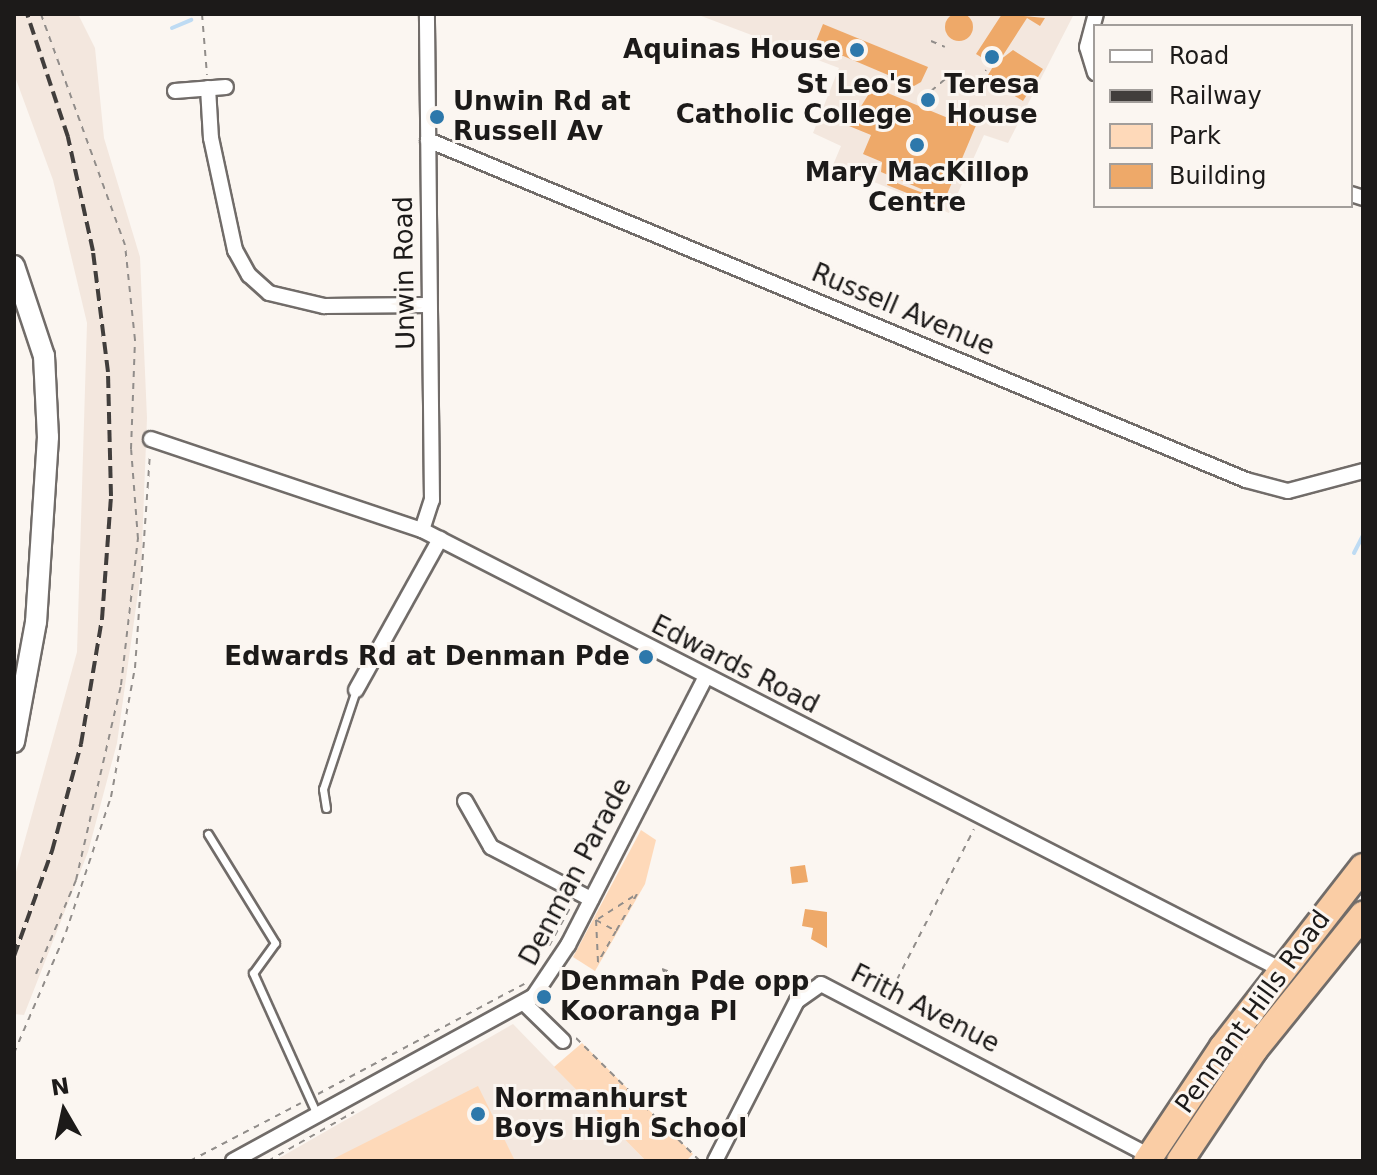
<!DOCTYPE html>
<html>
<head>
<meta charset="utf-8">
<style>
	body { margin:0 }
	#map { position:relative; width:1377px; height:1175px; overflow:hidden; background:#fbf6f1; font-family:"DejaVu Sans",sans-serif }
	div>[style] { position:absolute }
	.built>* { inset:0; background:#f3e7de }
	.green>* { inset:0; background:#fed9b9 }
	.stream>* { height:4px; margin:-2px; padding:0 2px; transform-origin:2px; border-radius:2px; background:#bedbf3 }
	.building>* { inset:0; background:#eea969 }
	.round { border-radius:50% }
	.path>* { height:2px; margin-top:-1px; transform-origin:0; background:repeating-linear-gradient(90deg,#918d8a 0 6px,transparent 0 12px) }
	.roads { filter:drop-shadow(2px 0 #716c69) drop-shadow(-2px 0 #716c69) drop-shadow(0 2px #716c69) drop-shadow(0 -2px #716c69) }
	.lane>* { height:7px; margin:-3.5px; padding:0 3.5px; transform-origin:3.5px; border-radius:3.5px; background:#fff }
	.street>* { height:14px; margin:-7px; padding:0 7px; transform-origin:7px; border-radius:7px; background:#fff }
	.secondary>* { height:20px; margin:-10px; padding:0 10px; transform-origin:10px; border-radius:10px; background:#fff }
	.highway>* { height:26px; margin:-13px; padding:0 13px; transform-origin:13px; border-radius:13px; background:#facda5 }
	.rail>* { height:4px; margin-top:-2px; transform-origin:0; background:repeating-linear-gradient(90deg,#413e3c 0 12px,transparent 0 18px) }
	.dots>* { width:22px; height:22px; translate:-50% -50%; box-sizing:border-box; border:4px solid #fbf6f1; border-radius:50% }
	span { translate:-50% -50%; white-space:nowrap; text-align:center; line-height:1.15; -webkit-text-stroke:6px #fbf6f1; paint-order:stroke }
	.poi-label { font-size:26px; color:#1c1a19; font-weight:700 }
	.right { translate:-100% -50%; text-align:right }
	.left { translate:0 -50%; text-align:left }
	.street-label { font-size:26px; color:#1c1a19 }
	.frame { position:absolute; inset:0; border:16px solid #1c1a19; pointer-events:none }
	.legend { position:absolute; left:1093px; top:24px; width:260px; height:184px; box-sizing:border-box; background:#fbf6f1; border:2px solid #a29e9b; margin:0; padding:10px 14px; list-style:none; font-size:24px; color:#1c1a19 }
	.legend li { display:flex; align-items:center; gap:16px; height:40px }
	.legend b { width:40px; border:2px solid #a29e9b }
	.north { position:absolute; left:24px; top:1071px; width:80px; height:80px; -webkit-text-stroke:6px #fbf6f1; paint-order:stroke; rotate:351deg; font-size:22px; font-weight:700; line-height:32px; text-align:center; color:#1c1a19 }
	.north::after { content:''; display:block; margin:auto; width:28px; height:36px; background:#1c1a19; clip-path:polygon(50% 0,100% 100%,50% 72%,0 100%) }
</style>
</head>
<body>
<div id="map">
	<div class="built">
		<i style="clip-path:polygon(14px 14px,78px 14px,95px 48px,104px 138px,140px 257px,147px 418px,141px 571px,117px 743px,88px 852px,24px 1015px,14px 1014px,14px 879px,77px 652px,87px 323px,53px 180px,14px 74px)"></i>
		<i style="clip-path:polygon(696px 14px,1074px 14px,1008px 143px,984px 135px,949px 213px,833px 165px,841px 146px,813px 133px,839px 68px)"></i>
		<i style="clip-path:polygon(513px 1024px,646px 1161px,274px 1161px)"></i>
	</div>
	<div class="green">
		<i style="clip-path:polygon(641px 830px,656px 840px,645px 884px,595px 971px,573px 957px)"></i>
		<i style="clip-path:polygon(582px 1043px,693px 1154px,686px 1161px,646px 1161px,554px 1067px)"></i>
		<i style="clip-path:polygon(478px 1086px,515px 1161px,329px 1161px)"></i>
	</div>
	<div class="stream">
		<i style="left:172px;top:28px;width:21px;rotate:-23deg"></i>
		<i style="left:1354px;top:553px;width:20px;rotate:-63deg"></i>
	</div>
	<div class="building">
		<i class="round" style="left:945px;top:13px;width:28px;height:28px"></i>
		<i style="clip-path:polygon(1002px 14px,1045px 18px,1040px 26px,1027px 18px,1000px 60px,1013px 50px,1043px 69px,1023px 101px,1003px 89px,1011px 77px,1002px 84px,988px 75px,994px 65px,976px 54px)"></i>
		<i style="clip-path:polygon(823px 24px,928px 67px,921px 82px,914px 86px,815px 44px)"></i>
		<i style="clip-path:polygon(873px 87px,965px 125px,967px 119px,977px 123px,945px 199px,881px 172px,882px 162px,863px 154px,871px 135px,849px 126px)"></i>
		<i style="clip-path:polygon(889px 180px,944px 201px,942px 207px,887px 185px)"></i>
		<i style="clip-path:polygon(805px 865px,808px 882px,792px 884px,790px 867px)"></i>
		<i style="clip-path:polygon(805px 909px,827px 912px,827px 948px,811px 939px,813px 928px,802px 926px)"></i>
	</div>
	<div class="path">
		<i style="left:202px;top:14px;width:61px;rotate:85.3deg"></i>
		<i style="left:931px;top:41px;width:15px;rotate:23deg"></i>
		<i style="left:979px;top:81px;width:13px;rotate:-58deg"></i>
		<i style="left:931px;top:91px;width:35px;rotate:-40deg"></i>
		<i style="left:852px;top:94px;width:15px;rotate:-70deg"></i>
		<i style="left:598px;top:919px;width:46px;rotate:-32.7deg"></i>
		<i style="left:637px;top:894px;width:43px;rotate:119.6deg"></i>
		<i style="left:616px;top:931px;width:36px;rotate:120deg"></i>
		<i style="left:598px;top:962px;width:42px;rotate:-92.7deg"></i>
		<i style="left:596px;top:920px;width:23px;rotate:29deg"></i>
		<i style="left:549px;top:946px;width:46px;rotate:-61.2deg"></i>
		<i style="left:662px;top:969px;width:14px;rotate:21deg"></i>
		<i style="left:663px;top:970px;width:12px;rotate:59deg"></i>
		<i style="left:36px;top:974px;width:102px;rotate:-66.9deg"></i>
		<i style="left:76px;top:880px;width:200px;rotate:-77deg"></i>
		<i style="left:121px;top:685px;width:147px;rotate:-83.4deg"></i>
		<i style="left:138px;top:539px;width:90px;rotate:-94.4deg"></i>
		<i style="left:131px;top:449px;width:109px;rotate:-87.9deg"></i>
		<i style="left:135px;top:340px;width:96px;rotate:-96deg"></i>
		<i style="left:125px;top:245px;width:246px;rotate:-110deg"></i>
		<i style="left:886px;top:1001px;width:193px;rotate:-62.9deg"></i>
		<i style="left:576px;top:1038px;width:175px;rotate:44.8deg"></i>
		<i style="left:14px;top:1053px;width:132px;rotate:-66.7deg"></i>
		<i style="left:66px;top:932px;width:142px;rotate:-71.6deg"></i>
		<i style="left:111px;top:797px;width:131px;rotate:-79.5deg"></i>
		<i style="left:135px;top:668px;width:214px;rotate:-86deg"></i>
		<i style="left:318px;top:1094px;width:234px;rotate:-28.1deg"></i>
		<i style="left:190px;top:1161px;width:125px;rotate:-27.6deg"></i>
		<i style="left:268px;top:1161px;width:99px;rotate:-29.7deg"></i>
	</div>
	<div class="roads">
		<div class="lane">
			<i style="left:326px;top:808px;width:19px;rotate:-99deg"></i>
			<i style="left:323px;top:789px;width:104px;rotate:-71.6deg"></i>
			<i style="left:208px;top:834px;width:128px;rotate:58.4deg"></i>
			<i style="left:275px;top:943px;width:37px;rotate:126deg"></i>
			<i style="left:253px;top:973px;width:156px;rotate:65.7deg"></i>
		</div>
		<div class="street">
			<i style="left:1095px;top:73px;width:27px;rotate:-107deg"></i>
			<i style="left:1087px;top:47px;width:34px;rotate:-75deg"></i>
			<i style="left:208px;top:88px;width:50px;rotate:86.6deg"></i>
			<i style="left:211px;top:138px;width:115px;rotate:77.9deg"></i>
			<i style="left:235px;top:250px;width:29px;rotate:61deg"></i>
			<i style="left:249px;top:275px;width:27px;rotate:42deg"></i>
			<i style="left:269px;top:293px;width:57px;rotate:13.3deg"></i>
			<i style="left:324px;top:306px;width:105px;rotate:-0.5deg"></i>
			<i style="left:175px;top:91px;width:51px;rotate:-4.5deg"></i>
			<i style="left:428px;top:140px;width:886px;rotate:22.57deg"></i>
			<i style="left:1246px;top:480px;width:43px;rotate:14.7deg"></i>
			<i style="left:1288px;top:491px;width:78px;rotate:-14.9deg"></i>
			<i style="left:1351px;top:194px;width:13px;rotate:18deg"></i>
			<i style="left:151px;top:439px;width:286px;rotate:18.6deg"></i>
			<i style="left:422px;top:530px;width:966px;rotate:27.1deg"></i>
			<i style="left:422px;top:530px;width:32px;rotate:-72deg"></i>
			<i style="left:432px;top:500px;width:486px;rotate:-90.6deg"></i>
			<i style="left:356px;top:690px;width:173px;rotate:-60.9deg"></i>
			<i style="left:465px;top:801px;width:53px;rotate:60.5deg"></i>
			<i style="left:491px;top:847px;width:113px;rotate:27.5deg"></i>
			<i style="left:525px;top:1004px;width:53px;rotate:44.2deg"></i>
			<i style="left:233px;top:1161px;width:342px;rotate:-28.7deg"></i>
			<i style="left:533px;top:997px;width:63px;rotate:-56.1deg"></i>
			<i style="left:568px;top:945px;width:301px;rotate:-62.8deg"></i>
			<i style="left:715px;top:1161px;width:180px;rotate:-62.9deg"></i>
			<i style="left:797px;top:1001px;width:29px;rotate:-35deg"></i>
			<i style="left:821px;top:984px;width:371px;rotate:27.6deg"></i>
		</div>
		<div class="secondary">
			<i style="left:14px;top:266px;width:95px;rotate:71.6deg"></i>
			<i style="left:44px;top:356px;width:81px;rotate:87.2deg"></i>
			<i style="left:48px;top:437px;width:185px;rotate:93.7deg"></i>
			<i style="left:36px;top:622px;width:122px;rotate:100.4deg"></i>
		</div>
		<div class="highway">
			<i style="left:1147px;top:1161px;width:137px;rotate:-56.3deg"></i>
			<i style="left:1223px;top:1047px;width:228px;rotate:-52.1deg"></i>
			<i style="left:1180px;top:1161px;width:133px;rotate:-56.3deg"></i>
			<i style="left:1254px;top:1050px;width:174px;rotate:-51.1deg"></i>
		</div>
	</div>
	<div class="rail">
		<i style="left:14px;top:956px;width:112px;rotate:-70.1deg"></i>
		<i style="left:52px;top:851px;width:111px;rotate:-74.8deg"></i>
		<i style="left:81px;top:744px;width:127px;rotate:-80.5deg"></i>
		<i style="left:102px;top:619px;width:123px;rotate:-85.8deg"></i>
		<i style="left:111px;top:496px;width:124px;rotate:-91.4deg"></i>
		<i style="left:108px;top:372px;width:122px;rotate:-97.1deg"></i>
		<i style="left:93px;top:251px;width:117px;rotate:-102.4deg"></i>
		<i style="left:68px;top:137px;width:130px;rotate:-108.4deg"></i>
	</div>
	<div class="dots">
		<i style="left:857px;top:50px;background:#2d78ab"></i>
		<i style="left:992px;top:57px;background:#2d78ab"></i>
		<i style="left:928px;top:100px;background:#2d78ab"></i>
		<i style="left:437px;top:117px;background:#2d78ab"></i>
		<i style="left:917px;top:145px;background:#2d78ab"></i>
		<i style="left:646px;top:657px;background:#2d78ab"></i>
		<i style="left:544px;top:997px;background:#2d78ab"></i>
		<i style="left:478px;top:1114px;background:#2d78ab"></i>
	</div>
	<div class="poi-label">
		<span class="right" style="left:841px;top:50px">Aquinas House</span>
		<span class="right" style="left:912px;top:100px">St Leo's<br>Catholic College</span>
		<span style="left:992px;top:100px">Teresa<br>House</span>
		<span class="left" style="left:453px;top:117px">Unwin Rd at<br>Russell Av</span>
		<span style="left:917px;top:188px">Mary MacKillop<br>Centre</span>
		<span class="right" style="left:630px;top:657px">Edwards Rd at Denman Pde</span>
		<span class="left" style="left:560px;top:997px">Denman Pde opp<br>Kooranga Pl</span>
		<span class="left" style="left:494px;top:1114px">Normanhurst<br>Boys High School</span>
	</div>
	<div class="street-label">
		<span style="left:405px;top:273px;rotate:-91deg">Unwin Road</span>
		<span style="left:903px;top:310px;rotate:23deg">Russell Avenue</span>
		<span style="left:735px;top:665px;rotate:27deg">Edwards Road</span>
		<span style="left:576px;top:872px;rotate:-62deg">Denman Parade</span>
		<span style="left:925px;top:1009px;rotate:27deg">Frith Avenue</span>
		<span style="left:1253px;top:1012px;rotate:-54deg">Pennant Hills Road</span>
	</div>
	<div class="frame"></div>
	<ul class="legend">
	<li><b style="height:10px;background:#fff"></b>Road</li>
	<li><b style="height:10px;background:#413e3c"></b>Railway</li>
	<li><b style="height:22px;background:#fed9b9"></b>Park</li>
	<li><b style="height:22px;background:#eea969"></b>Building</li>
	</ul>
	<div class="north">N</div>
</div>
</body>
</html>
